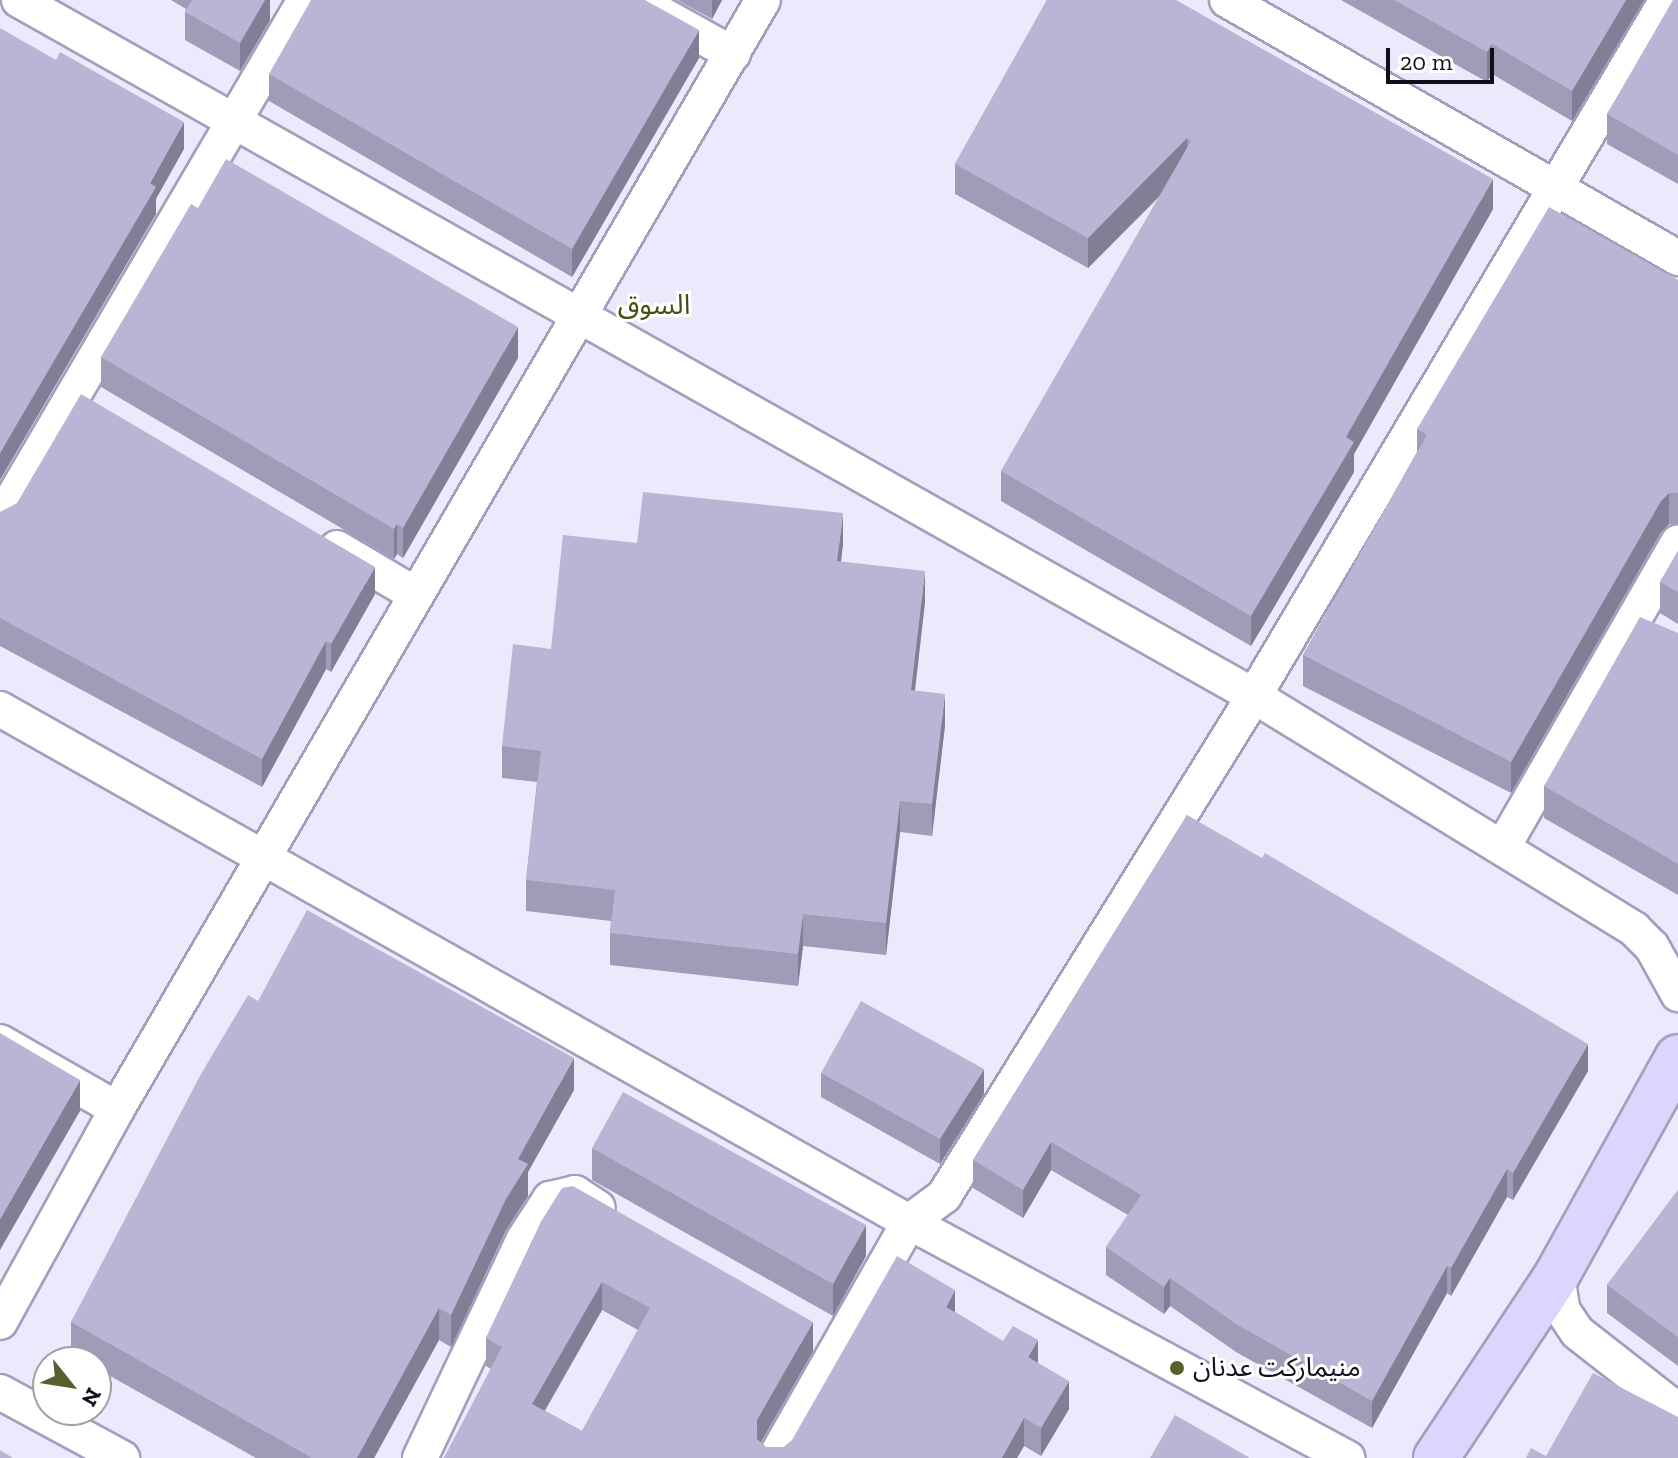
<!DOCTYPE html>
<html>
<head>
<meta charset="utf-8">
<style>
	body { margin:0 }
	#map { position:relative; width:1678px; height:1458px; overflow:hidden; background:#ece9fd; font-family:"Zilla Slab","Noto Sans Arabic",serif }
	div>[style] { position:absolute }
	.roads { filter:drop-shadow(2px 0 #a49ebe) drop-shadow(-2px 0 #a49ebe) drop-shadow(0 2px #a49ebe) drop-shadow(0 -2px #a49ebe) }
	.minor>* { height:34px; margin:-17px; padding:0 17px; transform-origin:17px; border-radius:17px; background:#fff }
	.major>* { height:44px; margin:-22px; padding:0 22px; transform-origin:22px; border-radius:22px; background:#ddd5fd }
	.wall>* { inset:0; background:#a09bb7 }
	.shaded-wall>* { inset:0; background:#827e95 }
	.building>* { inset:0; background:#bab4d5 }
	.dots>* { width:22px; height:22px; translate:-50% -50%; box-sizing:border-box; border:4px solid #fff; border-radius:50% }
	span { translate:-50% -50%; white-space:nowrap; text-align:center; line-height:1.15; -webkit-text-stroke:6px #fff; paint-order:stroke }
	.poi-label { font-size:26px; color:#110f1a }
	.left { translate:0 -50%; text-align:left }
	.neighbourhood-label { font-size:28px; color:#494d10 }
	.north { position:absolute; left:32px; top:1346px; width:80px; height:80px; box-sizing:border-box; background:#fff; border:2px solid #a09fa3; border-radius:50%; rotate:120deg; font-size:22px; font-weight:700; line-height:32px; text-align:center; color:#110f1a }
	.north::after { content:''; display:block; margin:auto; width:28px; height:36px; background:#5b5f2d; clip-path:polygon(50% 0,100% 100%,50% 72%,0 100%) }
	.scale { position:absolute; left:1386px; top:48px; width:108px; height:36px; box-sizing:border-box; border:4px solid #110f1a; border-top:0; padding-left:10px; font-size:24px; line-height:28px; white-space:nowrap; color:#110f1a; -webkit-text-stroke:6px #fff; paint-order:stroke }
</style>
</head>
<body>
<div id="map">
	<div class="roads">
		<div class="minor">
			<i style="left:19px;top:0;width:1418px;rotate:29.4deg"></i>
			<i style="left:1254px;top:696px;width:446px;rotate:31.5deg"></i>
			<i style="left:1634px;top:929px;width:25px;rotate:45deg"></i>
			<i style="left:1652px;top:947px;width:54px;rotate:61deg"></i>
			<i style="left:636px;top:0;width:111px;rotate:29.1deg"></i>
			<i style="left:1227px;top:0;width:520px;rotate:29.77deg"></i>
			<i style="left:0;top:520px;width:603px;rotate:-59.61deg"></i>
			<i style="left:337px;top:548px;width:92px;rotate:30.7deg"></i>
			<i style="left:0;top:709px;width:1044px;rotate:29.44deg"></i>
			<i style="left:909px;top:1222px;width:498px;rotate:28.3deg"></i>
			<i style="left:1504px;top:845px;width:349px;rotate:-60.1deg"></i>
			<i style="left:0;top:1042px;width:135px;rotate:29.8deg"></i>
			<i style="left:1557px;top:1275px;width:36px;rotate:81deg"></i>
			<i style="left:1563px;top:1311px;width:25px;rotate:56deg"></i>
			<i style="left:1577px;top:1332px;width:128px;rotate:38deg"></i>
			<i style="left:0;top:1322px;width:243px;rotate:-61.2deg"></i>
			<i style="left:117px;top:1109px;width:1283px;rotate:-59.78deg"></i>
			<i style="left:0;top:1392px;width:139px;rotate:28.4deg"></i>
			<i style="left:420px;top:1458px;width:242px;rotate:-64.6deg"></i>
			<i style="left:524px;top:1239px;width:48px;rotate:-57deg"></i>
			<i style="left:550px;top:1199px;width:26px;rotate:-13deg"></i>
			<i style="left:575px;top:1193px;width:27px;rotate:33deg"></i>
			<i style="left:775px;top:1458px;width:271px;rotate:-60.4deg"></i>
			<i style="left:909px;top:1222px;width:44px;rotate:-36.6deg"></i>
			<i style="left:944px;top:1196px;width:588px;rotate:-58.2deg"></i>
			<i style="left:1254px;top:696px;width:809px;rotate:-59.32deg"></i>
		</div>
		<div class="major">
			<i style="left:1436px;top:1458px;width:219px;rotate:-56.5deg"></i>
			<i style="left:1557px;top:1275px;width:249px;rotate:-61deg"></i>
		</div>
	</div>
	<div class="wall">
		<i style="clip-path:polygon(171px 0,270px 0,270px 20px,240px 71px,185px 40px,185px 12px,186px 9px)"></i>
		<i style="clip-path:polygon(677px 0,722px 0,712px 19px)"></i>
		<i style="clip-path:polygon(1047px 0,1493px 209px,1354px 454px,1354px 472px,1251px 646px,1001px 501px,1001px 471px,1160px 196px,1088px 268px,955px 194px,955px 164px)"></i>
		<i style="clip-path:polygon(1341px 0,1644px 0,1572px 121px,1492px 74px,1487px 82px)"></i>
		<i style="clip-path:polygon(1678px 0,1678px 184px,1607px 144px,1607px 114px)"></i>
		<i style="clip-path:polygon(699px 58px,572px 277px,269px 101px,269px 74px)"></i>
		<i style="clip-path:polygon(198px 208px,518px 358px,403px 558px,397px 554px,394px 559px,101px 387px,101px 357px)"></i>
		<i style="clip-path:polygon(1678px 280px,1678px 524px,1669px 524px,1661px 532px,1511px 793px,1303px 686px,1303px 655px,1417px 452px,1417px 429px)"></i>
		<i style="clip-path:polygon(0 512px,375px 594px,331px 672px,326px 669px,262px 787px,0 646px)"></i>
		<i style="clip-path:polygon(637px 543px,843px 544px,841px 562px,925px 602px,915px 691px,945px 725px,932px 836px,900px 832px,886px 955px,803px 946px,798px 986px,610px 965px,610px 933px,611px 921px,526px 911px,526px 880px,537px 782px,502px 778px,502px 746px,551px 649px)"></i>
		<i style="clip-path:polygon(1678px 551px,1678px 624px,1660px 613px,1660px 582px)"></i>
		<i style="clip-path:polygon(1678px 633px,1678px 895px,1544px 818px,1544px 786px)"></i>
		<i style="clip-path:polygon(1187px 815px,1588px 1071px,1513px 1200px,1507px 1197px,1451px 1296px,1447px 1293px,1372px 1428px,1236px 1352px,1170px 1306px,1164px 1314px,1106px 1275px,1106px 1247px,1128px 1215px,1051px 1170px,1023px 1218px,973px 1188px,973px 1160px)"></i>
		<i style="clip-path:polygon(258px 1001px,574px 1090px,528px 1172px,528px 1196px,506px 1230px,451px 1347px,439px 1340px,374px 1458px,256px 1458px,96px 1368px,96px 1362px,86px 1362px,71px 1353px,71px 1322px)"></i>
		<i style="clip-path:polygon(821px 1073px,984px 1094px,940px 1164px,821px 1097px)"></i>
		<i style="clip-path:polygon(592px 1148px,866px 1256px,833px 1316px,592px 1180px)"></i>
		<i style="clip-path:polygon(1678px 1190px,1678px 1366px,1607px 1313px,1607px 1285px)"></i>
		<i style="clip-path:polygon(evenodd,542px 1220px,813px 1351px,761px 1442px,766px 1447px,784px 1447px,955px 1312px,1038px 1363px,1069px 1409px,1041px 1456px,1024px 1446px,1017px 1458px,444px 1458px,491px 1369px,486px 1366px,486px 1338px,542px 1220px,602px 1310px,638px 1330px,582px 1431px,545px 1411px,602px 1310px)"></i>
	</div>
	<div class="shaded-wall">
		<i style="clip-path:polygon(265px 0,270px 0,270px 20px,240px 71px,240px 43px)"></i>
		<i style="clip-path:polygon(712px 0,722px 0,712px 19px)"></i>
		<i style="clip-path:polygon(1626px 0,1644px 0,1572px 121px,1572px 91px)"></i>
		<i style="clip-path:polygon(699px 30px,699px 58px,572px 277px,572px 249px)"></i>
		<i style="clip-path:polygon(1492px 44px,1492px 74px,1487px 82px,1487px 52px)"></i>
		<i style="clip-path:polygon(184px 122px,184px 149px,156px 199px,156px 214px,0 480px,0 453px)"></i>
		<i style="clip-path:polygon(1187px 138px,1187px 168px,1088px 268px,1088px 238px)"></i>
		<i style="clip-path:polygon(1493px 179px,1493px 209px,1354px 454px,1354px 472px,1251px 646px,1251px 616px,1346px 437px)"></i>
		<i style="clip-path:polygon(518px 327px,518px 358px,403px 558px,403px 528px)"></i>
		<i style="clip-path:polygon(1669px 493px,1669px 524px,1661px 532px,1511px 793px,1511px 762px,1661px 501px)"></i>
		<i style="clip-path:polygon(843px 513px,843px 544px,837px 593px,837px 561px)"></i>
		<i style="clip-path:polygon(397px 524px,397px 554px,394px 559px,394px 529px)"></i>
		<i style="clip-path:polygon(375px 567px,375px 594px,331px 672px,331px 644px)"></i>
		<i style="clip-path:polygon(925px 571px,925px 602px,911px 722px,911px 690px)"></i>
		<i style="clip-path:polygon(326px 641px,326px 669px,262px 787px,262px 759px)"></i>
		<i style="clip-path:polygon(945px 694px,945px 725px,932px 836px,932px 804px)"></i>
		<i style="clip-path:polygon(900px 801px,900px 832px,886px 955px,886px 923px)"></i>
		<i style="clip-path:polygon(803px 914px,803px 946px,798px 986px,798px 954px)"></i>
		<i style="clip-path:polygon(1588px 1044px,1588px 1071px,1513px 1200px,1513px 1173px)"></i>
		<i style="clip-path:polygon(574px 1058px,574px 1090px,528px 1172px,528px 1196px,506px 1230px,451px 1347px,451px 1315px,518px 1159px)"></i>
		<i style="clip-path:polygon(984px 1069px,984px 1094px,940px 1164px,940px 1139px)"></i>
		<i style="clip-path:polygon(80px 1080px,80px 1111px,0 1250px,0 1219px)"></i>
		<i style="clip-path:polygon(1051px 1142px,1051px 1170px,1023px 1218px,1023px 1190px)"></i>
		<i style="clip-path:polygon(1507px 1169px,1507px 1197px,1451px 1296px,1451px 1268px)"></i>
		<i style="clip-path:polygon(866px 1225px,866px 1256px,833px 1316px,833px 1284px)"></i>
		<i style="clip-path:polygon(1447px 1266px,1447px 1293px,1372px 1428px,1372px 1401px)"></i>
		<i style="clip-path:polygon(1170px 1278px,1170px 1306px,1164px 1314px,1164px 1287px)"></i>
		<i style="clip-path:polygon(602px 1282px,602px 1310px,532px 1432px,532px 1404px)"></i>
		<i style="clip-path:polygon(955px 1290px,955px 1319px,946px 1307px)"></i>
		<i style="clip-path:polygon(439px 1308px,439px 1340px,374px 1458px,357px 1458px)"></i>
		<i style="clip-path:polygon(813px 1322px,813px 1351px,757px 1449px,757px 1420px)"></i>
		<i style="clip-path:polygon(1038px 1340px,1038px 1369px,1028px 1357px)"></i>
		<i style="clip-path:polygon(1069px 1381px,1069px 1409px,1041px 1456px,1041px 1428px)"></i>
		<i style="clip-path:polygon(1024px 1418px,1024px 1446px,1017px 1458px,1002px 1458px)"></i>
	</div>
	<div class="building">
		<i style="clip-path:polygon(192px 0,265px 0,240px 43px,185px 12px)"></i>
		<i style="clip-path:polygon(311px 0,645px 0,699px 30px,572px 249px,269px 74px)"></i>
		<i style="clip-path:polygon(1047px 0,1176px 0,1493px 179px,1346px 437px,1354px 442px,1251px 616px,1001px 471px,1191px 141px,1187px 138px,1088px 238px,955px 164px)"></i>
		<i style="clip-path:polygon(1394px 0,1626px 0,1572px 91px,1492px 44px,1487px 52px)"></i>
		<i style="clip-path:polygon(1673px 0,1678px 0,1678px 155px,1607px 114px)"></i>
		<i style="clip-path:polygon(0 28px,56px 60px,60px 52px,184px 122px,150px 183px,156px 187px,0 453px)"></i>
		<i style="clip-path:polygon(226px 159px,518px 327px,403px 528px,397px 524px,394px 529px,101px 357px,191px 204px,198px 208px)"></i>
		<i style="clip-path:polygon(1549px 207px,1678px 280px,1678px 493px,1669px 493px,1661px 501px,1511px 762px,1303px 655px,1427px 435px,1417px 429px)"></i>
		<i style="clip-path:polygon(81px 394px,375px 567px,331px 644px,326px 641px,262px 759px,0 618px,0 512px,17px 503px)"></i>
		<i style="clip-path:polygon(643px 492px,843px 513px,837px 561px,925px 571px,911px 690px,945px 694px,932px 804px,900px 801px,886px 923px,803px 914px,798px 954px,610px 933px,615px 890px,526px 880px,541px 751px,502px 746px,513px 644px,551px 649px,563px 535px,637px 543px)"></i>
		<i style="clip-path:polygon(1678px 551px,1678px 592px,1660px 582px)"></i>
		<i style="clip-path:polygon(1640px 617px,1678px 633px,1678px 864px,1544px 786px)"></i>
		<i style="clip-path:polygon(1187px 815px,1262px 858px,1265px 853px,1588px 1044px,1513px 1173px,1507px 1169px,1451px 1268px,1447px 1266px,1372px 1401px,1236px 1324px,1170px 1278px,1164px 1287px,1106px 1247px,1141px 1195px,1051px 1142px,1023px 1190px,973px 1160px)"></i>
		<i style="clip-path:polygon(307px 910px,574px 1058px,518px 1159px,528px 1164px,506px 1199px,451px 1315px,439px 1308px,357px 1458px,312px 1458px,71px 1322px,201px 1074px,248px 995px,258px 1001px)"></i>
		<i style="clip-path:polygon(861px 1001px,984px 1069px,940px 1139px,821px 1073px)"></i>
		<i style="clip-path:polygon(0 1033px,80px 1080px,0 1219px)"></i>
		<i style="clip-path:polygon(623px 1092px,866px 1225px,833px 1284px,592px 1148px)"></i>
		<i style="clip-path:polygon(evenodd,573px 1186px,813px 1322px,757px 1420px,757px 1439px,766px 1447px,784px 1447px,792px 1440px,897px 1256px,955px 1290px,946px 1307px,1003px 1341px,1013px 1326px,1038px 1340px,1028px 1357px,1069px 1381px,1041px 1428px,1024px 1418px,1002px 1458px,444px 1458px,502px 1347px,486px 1338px,542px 1220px,562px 1188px,573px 1186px,602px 1282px,650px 1308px,582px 1431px,532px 1404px,602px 1282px)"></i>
		<i style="clip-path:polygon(1678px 1190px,1678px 1337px,1607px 1285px)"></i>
		<i style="clip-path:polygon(1593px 1373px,1678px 1417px,1678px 1458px,1526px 1458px,1531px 1448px,1546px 1456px)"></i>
		<i style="clip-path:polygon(1175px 1415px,1250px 1458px,1150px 1458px)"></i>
		<i style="clip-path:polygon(0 1450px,13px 1458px,0 1458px)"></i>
	</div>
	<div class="dots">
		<i style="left:1177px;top:1368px;background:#5b5f2d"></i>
	</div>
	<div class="poi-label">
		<span class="left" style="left:1193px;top:1368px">منيماركت عدنان</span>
	</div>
	<div class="neighbourhood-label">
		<span style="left:654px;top:305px">السوق</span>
	</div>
	<div class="north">N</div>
	<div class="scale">20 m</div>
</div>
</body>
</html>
